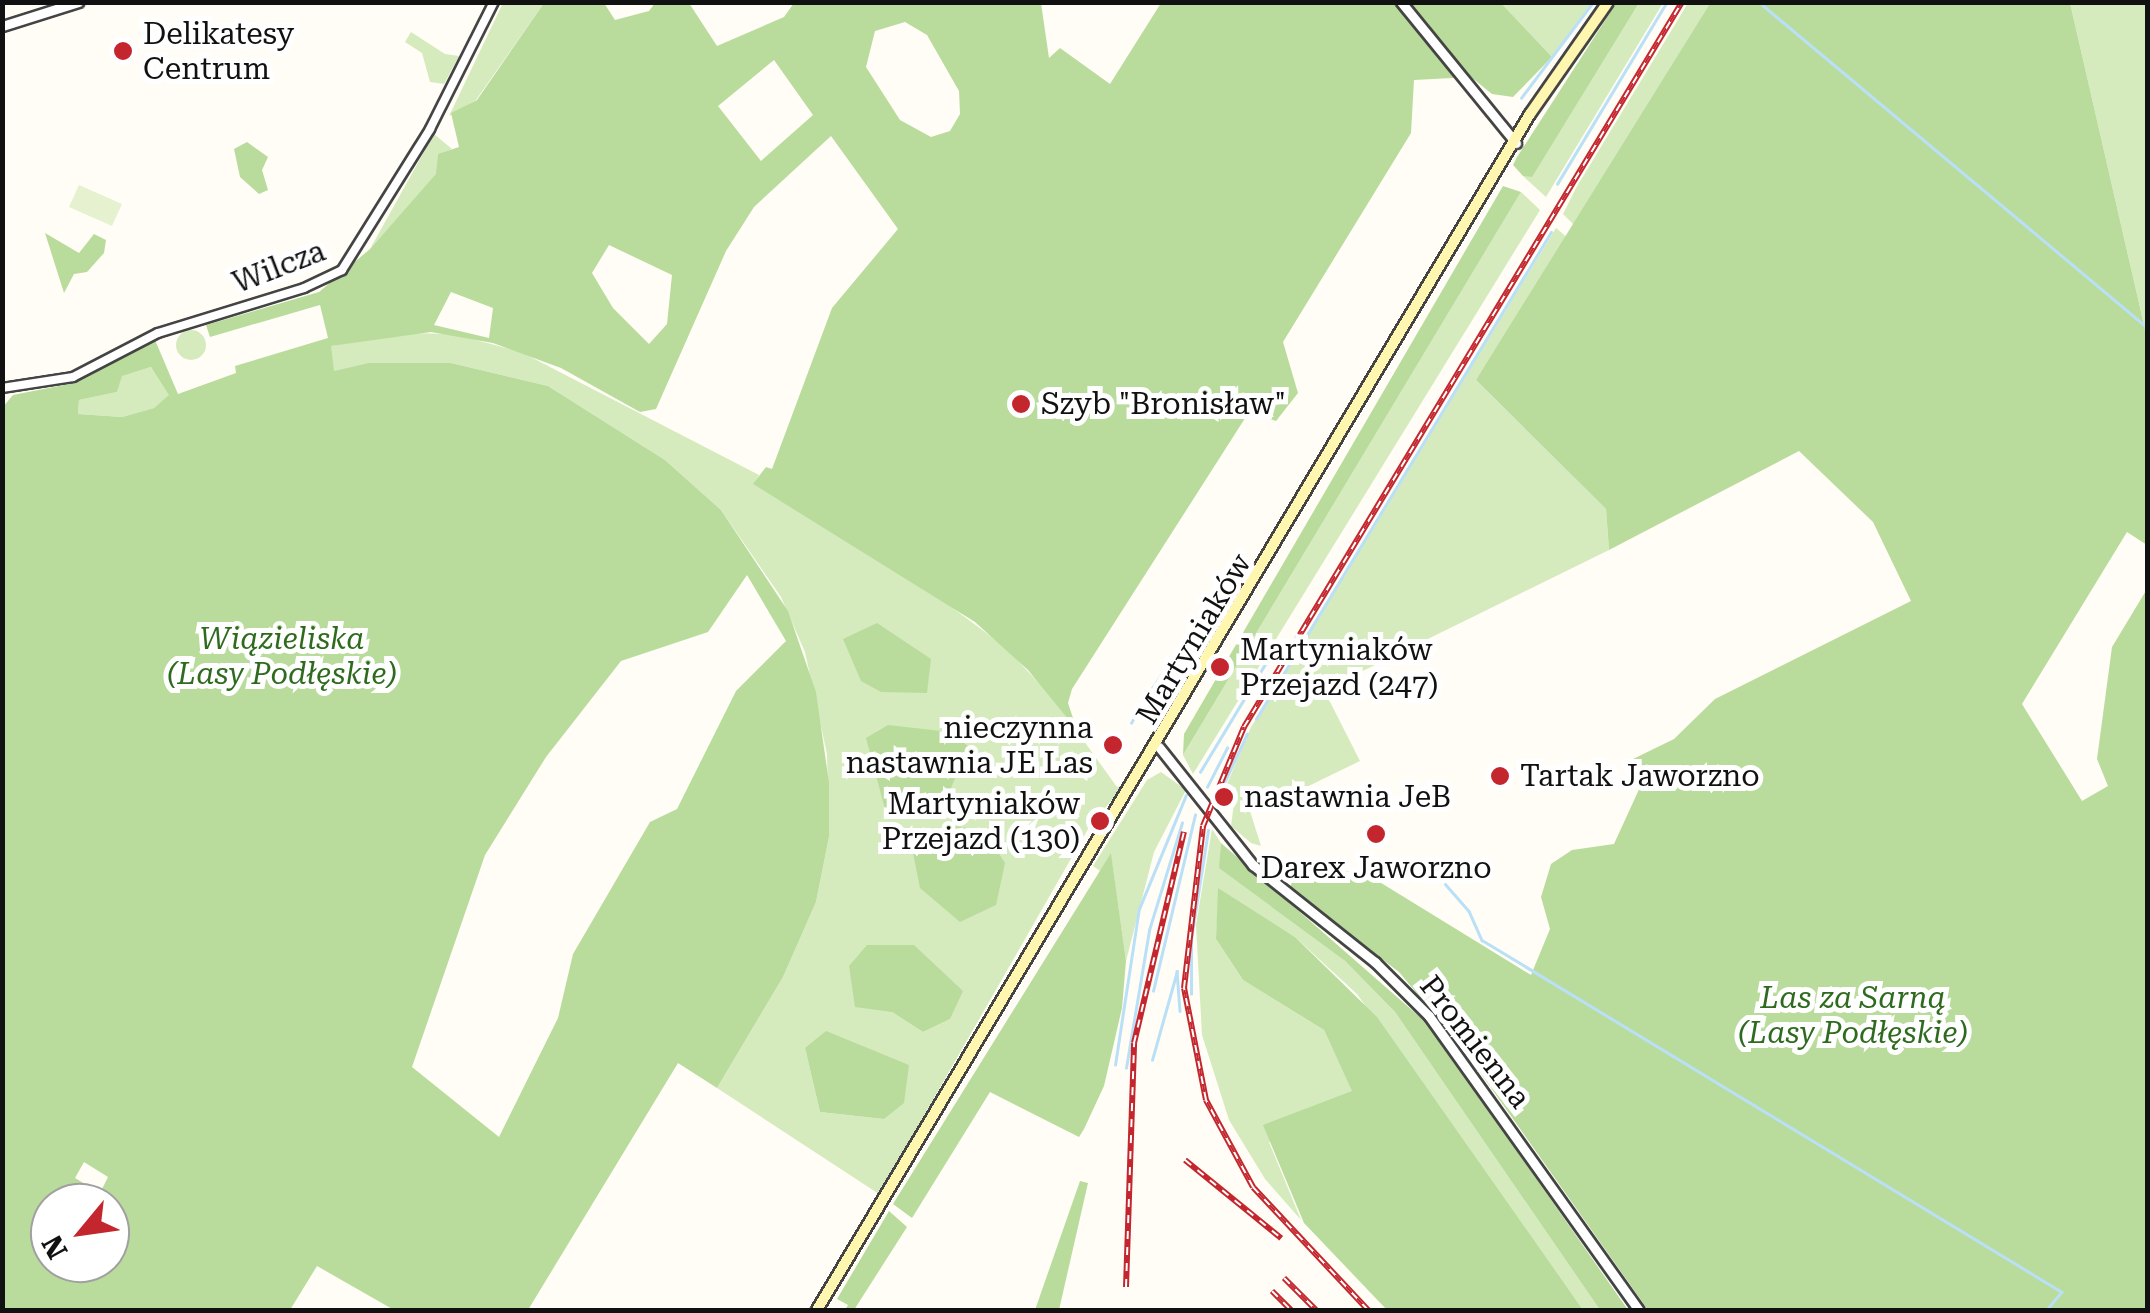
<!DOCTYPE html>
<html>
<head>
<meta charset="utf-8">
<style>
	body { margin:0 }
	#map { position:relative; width:2150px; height:1313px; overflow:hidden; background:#fffdf5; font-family:"Roboto Serif",serif }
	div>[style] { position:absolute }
	.green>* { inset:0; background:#d5ebbd }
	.round { border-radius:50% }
	.forest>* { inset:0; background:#b9dc9c }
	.pitch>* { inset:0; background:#e6f2cf }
	.stream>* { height:2.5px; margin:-1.25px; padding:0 1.25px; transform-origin:1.25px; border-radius:1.25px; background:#b9e0f7 }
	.roads { filter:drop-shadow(2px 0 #444) drop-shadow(-2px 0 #444) drop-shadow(0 2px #444) drop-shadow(0 -2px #444) }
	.minor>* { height:8px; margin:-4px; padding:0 4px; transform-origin:4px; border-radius:4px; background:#fff }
	.tertiary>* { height:9px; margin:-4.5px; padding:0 4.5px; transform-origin:4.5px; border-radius:4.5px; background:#fff }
	.secondary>* { height:10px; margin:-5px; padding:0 5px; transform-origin:5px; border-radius:5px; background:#fff6b0 }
	.rail>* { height:6px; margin-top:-3px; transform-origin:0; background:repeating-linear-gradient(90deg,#fff 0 8px,#c4262e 0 16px); box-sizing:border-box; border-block:2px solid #c4262e }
	.dots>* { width:28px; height:28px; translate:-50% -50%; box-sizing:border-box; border:5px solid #fff; border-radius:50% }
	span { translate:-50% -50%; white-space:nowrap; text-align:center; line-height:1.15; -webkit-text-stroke:10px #fff; paint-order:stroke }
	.poi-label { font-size:30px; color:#111 }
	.left { translate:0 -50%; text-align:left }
	.right { translate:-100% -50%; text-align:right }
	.street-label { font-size:30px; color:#111 }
	.park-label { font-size:30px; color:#2f6b1f; font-style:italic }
	.frame { position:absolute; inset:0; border:5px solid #111; pointer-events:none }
	.north { position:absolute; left:30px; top:1183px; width:100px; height:100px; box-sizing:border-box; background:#fff; border:2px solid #a0a0a0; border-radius:50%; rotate:241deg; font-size:28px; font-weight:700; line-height:40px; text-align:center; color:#111 }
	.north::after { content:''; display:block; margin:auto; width:35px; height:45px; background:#c4262e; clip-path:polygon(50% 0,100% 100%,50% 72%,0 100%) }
</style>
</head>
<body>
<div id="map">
	<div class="green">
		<i style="clip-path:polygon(503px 3px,544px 3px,476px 100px,449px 116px)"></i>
		<i style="clip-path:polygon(1501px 3px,1593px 3px,1552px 57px)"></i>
		<i style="clip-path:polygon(1639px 3px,1663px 3px,1546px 197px,1523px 176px,1532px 176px)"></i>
		<i style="clip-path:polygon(1688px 3px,1711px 3px,1575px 226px,1563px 214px,1576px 188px)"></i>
		<i style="clip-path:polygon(2070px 3px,2147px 3px,2147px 338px)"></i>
		<i style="clip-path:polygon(411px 32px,445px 54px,459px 56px,444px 84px,430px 82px,422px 53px,405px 42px)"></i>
		<i style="clip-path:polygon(434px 134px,452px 149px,438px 155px,437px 174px,370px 249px)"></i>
		<i style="clip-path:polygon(1521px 192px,1540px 210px,1193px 774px,1183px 755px)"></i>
		<i style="clip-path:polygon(1556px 228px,1569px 239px,1476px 380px,1606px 509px,1609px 550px,1324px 690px,1360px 761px,1288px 796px,1283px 787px,1249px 808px,1261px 846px,1251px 843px,1231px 826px,1236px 788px,1227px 784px,1251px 727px)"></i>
		<i class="round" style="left:176px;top:330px;width:30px;height:30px"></i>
		<i style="clip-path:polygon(evenodd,407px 333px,453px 334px,521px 352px,759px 475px,754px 484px,934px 594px,1005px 647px,1053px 698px,1117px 787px,1124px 785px,1088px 829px,879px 1194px,717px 1088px,783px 977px,816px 902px,829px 837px,827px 754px,805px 652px,781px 597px,721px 510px,665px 460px,548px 386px,451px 363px,3px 520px,331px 346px,407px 333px,892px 1012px,950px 1019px,923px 1032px,892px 1012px,407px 333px,805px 1048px,884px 1119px,820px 1112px,805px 1048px)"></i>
		<i style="clip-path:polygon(151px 367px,170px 395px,154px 408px,122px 417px,78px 414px,79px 400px,117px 392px,121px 376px)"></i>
		<i style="clip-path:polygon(1161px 772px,1186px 790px,1154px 852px,1126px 961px,1111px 855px,1100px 871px,1093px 866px,1147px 780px)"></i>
		<i style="clip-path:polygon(1212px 829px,1221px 843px,1220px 868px,1345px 961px,1395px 1012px,1600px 1310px,1583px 1310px,1357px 994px,1295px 937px,1219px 889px,1216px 939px,1243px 980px,1324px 1030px,1353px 1092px,1269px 1142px,1301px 1220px,1265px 1179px,1229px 1120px,1202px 1035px,1196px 925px)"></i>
	</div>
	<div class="forest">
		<i style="clip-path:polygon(1617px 2px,1639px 3px,1532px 177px,1523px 176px,1513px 165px,1517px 157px)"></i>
		<i style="clip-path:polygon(1711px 2px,2070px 3px,2147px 338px,2147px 545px,2127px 532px,2022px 704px,2082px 801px,2108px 786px,2097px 759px,2112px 647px,2147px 589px,2147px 1310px,1648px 1310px,1465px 1051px,1399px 972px,1290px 889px,1293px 877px,1360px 870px,1531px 975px,1550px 929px,1541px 897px,1551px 864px,1572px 850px,1614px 844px,1641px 785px,1629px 761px,1674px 739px,1715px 699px,1911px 601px,1873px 522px,1799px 451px,1609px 550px,1606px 509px,1476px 380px)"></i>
		<i style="clip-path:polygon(evenodd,544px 3px,604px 3px,615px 20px,649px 11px,655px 3px,689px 3px,717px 46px,784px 17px,794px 3px,1041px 3px,1049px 58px,1060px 48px,1110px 84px,1161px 3px,1501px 3px,1552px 57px,1513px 97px,1492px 94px,1471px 77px,1414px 80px,1411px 133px,1283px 342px,1298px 393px,1276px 421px,1249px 412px,1072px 689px,1068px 703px,1077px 730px,1028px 670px,975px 622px,753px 484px,766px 467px,772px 469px,832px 308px,898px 229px,831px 136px,754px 207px,726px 251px,656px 409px,640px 412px,561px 368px,493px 343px,431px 332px,331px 346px,334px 371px,369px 363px,451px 363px,548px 386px,665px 460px,721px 510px,788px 611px,816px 692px,829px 783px,829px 837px,816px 902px,783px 977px,717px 1088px,678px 1063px,528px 1310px,394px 1310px,317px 1266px,290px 1310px,3px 1310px,2px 408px,13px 395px,69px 384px,155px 340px,178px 394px,236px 373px,235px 366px,328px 338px,320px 305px,210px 337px,206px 325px,319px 292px,370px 249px,436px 174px,438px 154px,459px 147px,451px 113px,477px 100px,544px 3px,905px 22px,927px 35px,959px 91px,960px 114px,950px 131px,931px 137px,900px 120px,866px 67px,875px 31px,905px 22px,544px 3px,774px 60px,813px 115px,761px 161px,718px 106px,774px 60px,544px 3px,609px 245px,672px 275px,667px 324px,649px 344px,613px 308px,592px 273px,609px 245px,544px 3px,451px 292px,493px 308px,489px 338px,434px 325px,451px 292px,544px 3px,151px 367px,169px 395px,154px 408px,122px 417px,78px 414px,79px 400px,117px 392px,122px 376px,151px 367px,544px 3px,747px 575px,786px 641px,736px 691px,677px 809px,650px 822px,573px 954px,558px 1018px,499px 1137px,412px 1067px,485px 855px,546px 757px,621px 661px,708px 632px,747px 575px,544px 3px,84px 1162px,108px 1177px,100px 1193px,75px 1178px,84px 1162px,544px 3px,50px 1203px,110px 1203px,110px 1263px,50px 1263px,50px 1203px)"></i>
		<i style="clip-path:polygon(247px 142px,268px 157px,262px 170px,268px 190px,259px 194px,240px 177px,234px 149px)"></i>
		<i style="clip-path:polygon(1503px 186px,1521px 192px,1183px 755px,1184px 734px)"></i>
		<i style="clip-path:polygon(45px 233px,79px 253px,94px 234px,106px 240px,104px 253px,87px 272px,74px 274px,64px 293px)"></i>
		<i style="clip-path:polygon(877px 623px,931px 659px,927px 693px,881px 692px,861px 681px,843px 639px)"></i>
		<i style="clip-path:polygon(888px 725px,950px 732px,968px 746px,939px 818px,908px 819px,885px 809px,866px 738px)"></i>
		<i style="clip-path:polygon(956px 826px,984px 831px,1005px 863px,996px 905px,960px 922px,920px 888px,913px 853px)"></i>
		<i style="clip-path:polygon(1221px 843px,1429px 1025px,1628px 1310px,1600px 1310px,1395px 1012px,1345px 961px,1219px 868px)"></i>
		<i style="clip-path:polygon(1111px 853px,1126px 961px,1122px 1008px,1104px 1086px,1084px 1129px,1079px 1137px,990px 1092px,912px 1218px,893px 1204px)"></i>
		<i style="clip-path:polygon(1218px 888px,1295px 937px,1377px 1017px,1583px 1310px,1387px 1310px,1304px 1223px,1263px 1125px,1352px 1091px,1324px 1030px,1243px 980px,1216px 939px)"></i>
		<i style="clip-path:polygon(867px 945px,914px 945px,963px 991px,950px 1019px,923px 1032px,892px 1012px,855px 1007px,849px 966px)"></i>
		<i style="clip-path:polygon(826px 1031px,909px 1065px,904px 1103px,884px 1119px,820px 1112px,805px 1048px)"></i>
		<i style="clip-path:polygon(1080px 1181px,1088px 1183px,1059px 1310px,1035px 1310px)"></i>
		<i style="clip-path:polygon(889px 1211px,907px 1227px,854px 1310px,845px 1310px,848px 1305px,837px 1299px)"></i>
	</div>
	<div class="pitch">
		<i style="clip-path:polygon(79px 185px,122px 204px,112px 226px,69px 207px)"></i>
	</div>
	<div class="stream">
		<i style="left:1759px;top:2px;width:508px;rotate:39.96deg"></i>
		<i style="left:1521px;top:98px;width:120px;rotate:-53.1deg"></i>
		<i style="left:1557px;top:184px;width:213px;rotate:-58.9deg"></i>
		<i style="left:1146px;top:697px;width:123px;rotate:-55.3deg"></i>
		<i style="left:1256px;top:719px;width:569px;rotate:-58.79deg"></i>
		<i style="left:1131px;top:723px;width:18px;rotate:-61deg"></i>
		<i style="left:1200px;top:772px;width:135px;rotate:-58.9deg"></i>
		<i style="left:1224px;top:783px;width:54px;rotate:-64.9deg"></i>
		<i style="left:1207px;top:787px;width:44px;rotate:-62.9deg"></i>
		<i style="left:1434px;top:871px;width:53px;rotate:48.8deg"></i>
		<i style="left:1469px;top:911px;width:32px;rotate:66deg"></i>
		<i style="left:1482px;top:940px;width:678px;rotate:31.25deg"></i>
		<i style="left:2062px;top:1292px;width:23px;rotate:130deg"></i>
		<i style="left:1153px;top:991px;width:181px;rotate:-76.6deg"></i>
		<i style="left:1191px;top:994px;width:55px;rotate:-90deg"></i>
		<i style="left:1191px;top:939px;width:110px;rotate:-81.1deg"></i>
		<i style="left:1152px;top:1060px;width:92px;rotate:-74.3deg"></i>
		<i style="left:1177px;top:971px;width:40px;rotate:85.7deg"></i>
		<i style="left:1115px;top:1065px;width:158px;rotate:-81.3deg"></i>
		<i style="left:1139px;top:909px;width:123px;rotate:-67.6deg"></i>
		<i style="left:1126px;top:1068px;width:140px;rotate:-80.5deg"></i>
		<i style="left:1149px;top:930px;width:112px;rotate:-72.9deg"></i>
	</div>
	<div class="roads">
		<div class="minor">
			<i style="left:2px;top:388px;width:72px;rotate:-8.8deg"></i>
			<i style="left:73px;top:377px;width:96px;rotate:-27.4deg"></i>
			<i style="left:158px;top:333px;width:153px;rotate:-17.1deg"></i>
			<i style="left:304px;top:288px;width:42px;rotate:-25.3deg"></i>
			<i style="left:342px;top:270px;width:166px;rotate:-58deg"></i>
			<i style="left:430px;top:129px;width:142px;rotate:-63.3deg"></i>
		</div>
		<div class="tertiary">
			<i style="left:1401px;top:2px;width:182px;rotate:50.8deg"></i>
			<i style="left:2px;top:26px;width:80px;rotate:-17.5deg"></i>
			<i style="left:1159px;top:747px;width:151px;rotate:51.5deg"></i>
			<i style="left:1253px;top:865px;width:156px;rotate:38.5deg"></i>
			<i style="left:1375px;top:962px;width:76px;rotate:45deg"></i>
			<i style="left:1429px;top:1016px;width:361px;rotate:54.5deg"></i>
		</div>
		<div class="secondary">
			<i style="left:817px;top:1310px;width:1392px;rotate:-59.2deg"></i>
			<i style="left:1530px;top:114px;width:136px;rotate:-55.1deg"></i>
		</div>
	</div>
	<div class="rail">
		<i style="left:1185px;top:1160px;width:124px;rotate:39.1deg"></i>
		<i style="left:1284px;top:1278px;width:45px;rotate:45deg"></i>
		<i style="left:1126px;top:1287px;width:244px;rotate:-88.1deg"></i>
		<i style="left:1134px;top:1043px;width:217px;rotate:-76.7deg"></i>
		<i style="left:1272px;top:1291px;width:27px;rotate:45deg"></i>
		<i style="left:1368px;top:1310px;width:168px;rotate:-133.1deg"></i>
		<i style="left:1253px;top:1187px;width:99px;rotate:-118.4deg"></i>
		<i style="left:1206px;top:1100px;width:114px;rotate:-101.1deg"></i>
		<i style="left:1184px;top:988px;width:163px;rotate:-83.3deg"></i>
		<i style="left:1203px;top:826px;width:107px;rotate:-67.5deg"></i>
		<i style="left:1244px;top:727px;width:847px;rotate:-58.86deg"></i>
	</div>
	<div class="dots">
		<i style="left:123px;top:51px;background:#c4262e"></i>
		<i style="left:1021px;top:404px;background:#c4262e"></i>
		<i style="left:1220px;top:667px;background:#c4262e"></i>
		<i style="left:1113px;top:745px;background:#c4262e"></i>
		<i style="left:1500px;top:776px;background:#c4262e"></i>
		<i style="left:1224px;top:797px;background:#c4262e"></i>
		<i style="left:1100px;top:821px;background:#c4262e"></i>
		<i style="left:1376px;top:834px;background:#c4262e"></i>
	</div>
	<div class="poi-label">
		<span class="left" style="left:143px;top:51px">Delikatesy<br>Centrum</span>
		<span class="left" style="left:1041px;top:404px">Szyb "Bronisław"</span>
		<span class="left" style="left:1240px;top:667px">Martyniaków<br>Przejazd (247)</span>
		<span class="right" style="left:1093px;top:745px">nieczynna<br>nastawnia JE Las</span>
		<span class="left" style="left:1520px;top:776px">Tartak Jaworzno</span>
		<span class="left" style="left:1244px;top:797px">nastawnia JeB</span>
		<span class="right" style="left:1080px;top:821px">Martyniaków<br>Przejazd (130)</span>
		<span style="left:1376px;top:868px">Darex Jaworzno</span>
	</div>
	<div class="street-label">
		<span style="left:279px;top:267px;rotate:-21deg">Wilcza</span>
		<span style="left:1194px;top:639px;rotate:-59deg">Martyniaków</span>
		<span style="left:1475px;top:1042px;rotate:52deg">Promienna</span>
	</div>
	<div class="park-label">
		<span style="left:282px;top:656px">Wiązieliska<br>(Lasy Podłęskie)</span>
		<span style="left:1853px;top:1015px">Las za Sarną<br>(Lasy Podłęskie)</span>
	</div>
	<div class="frame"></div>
	<div class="north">N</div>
</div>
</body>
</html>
